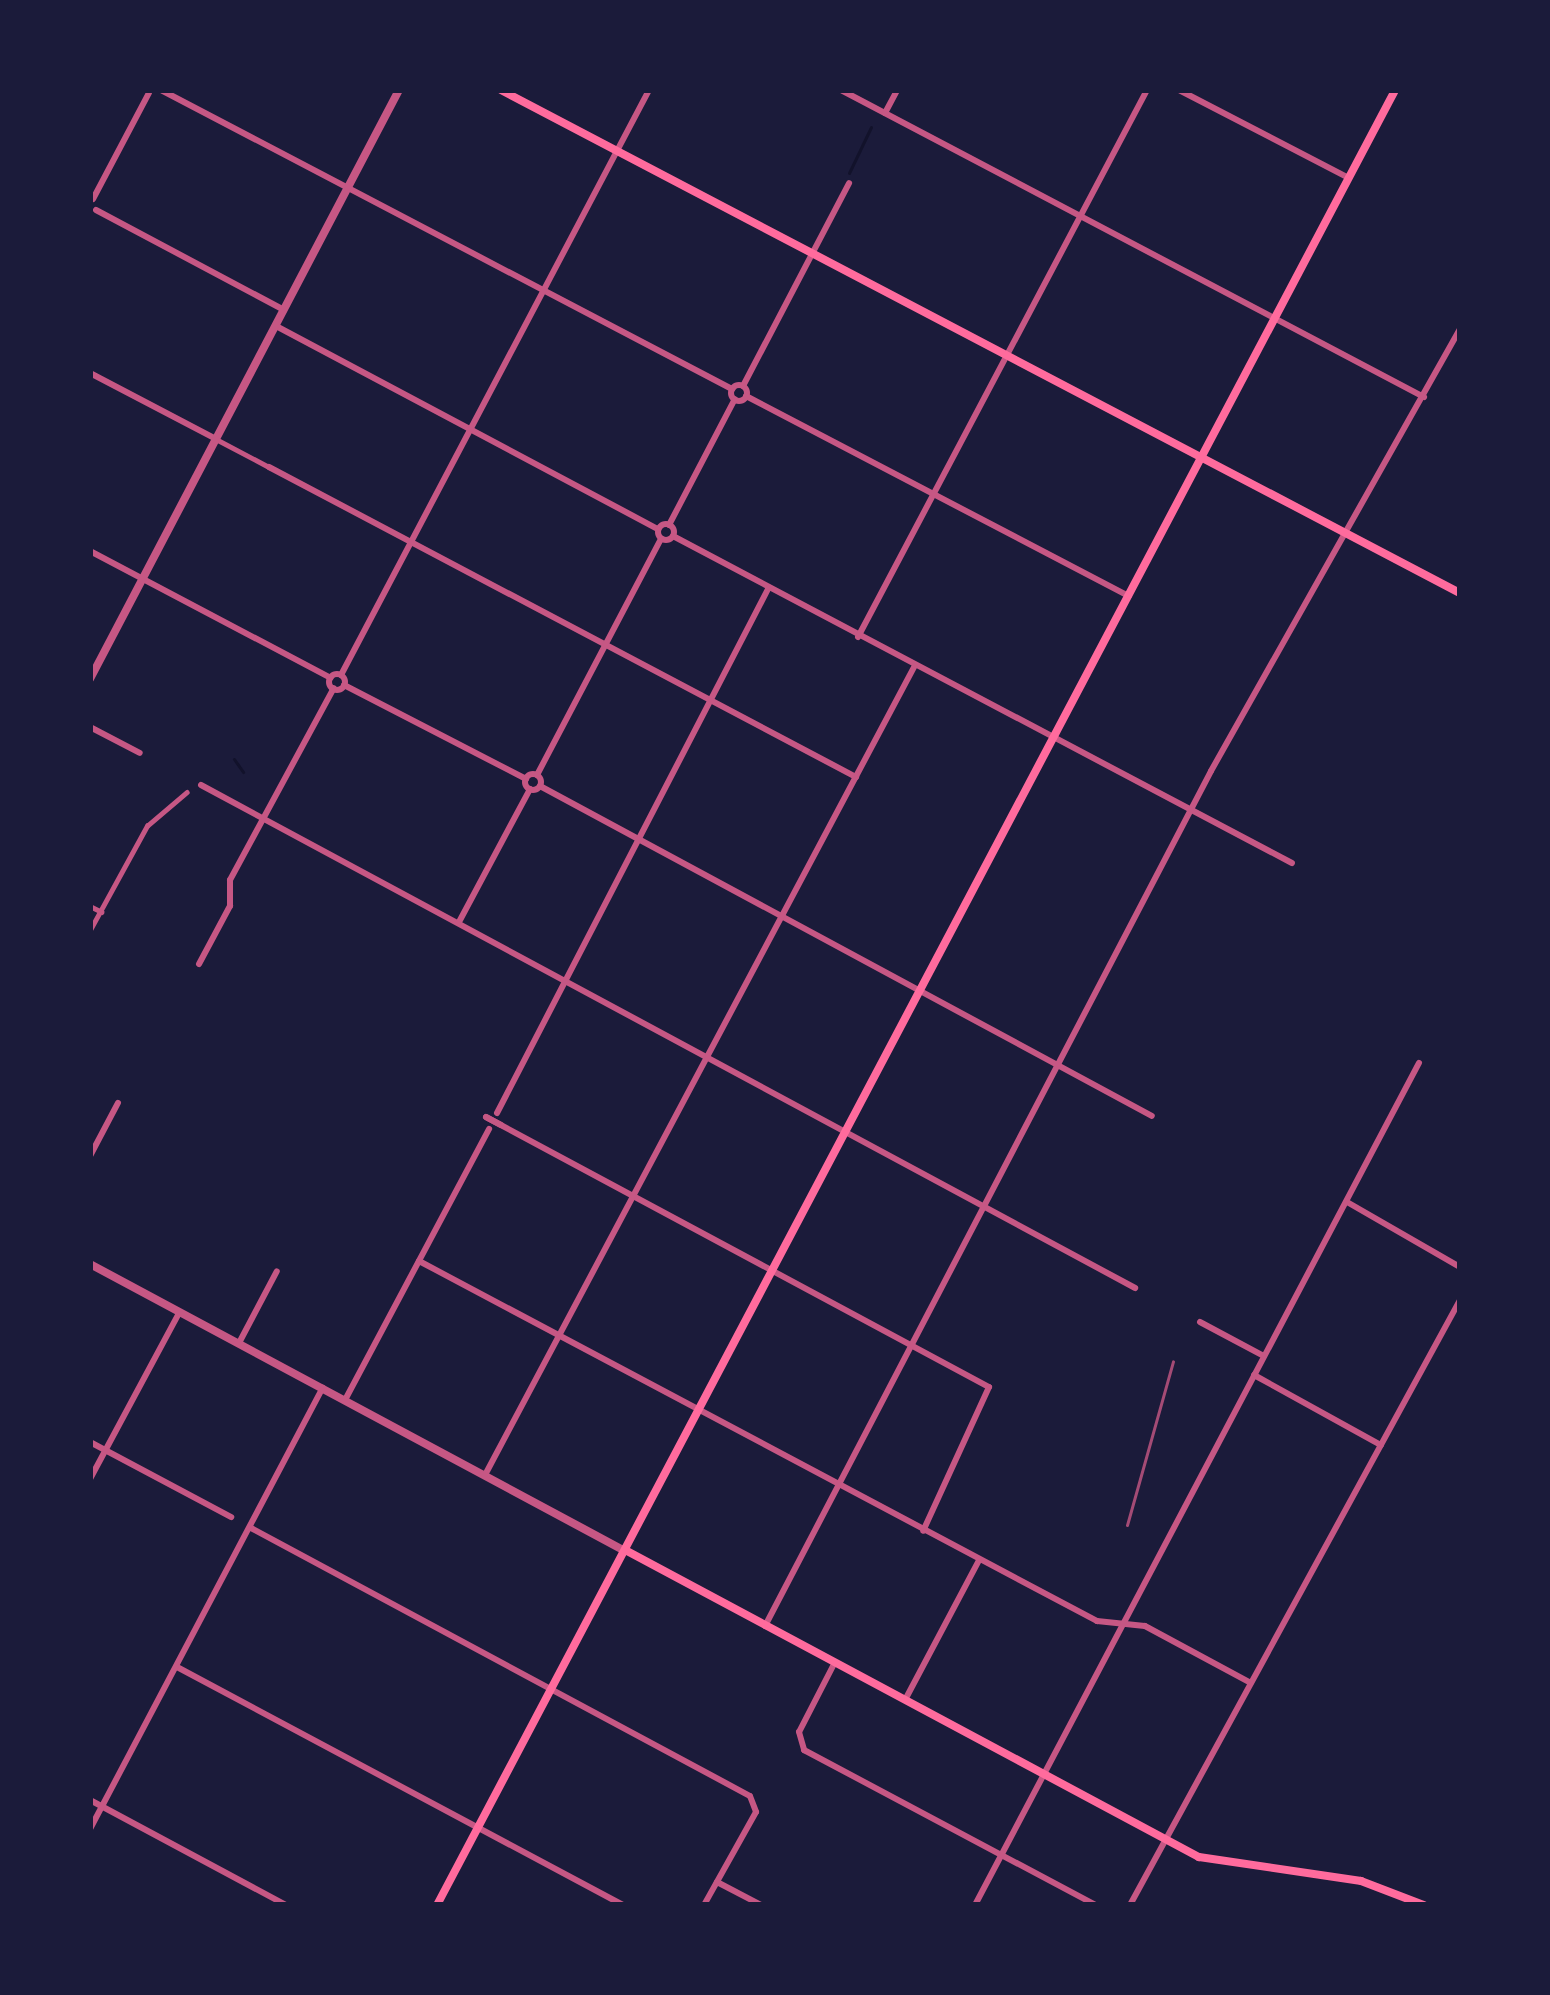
<!DOCTYPE html>
<html>
<head>
<meta charset="utf-8">
<style>
	body { margin:0 }
	#map { position:relative; width:1550px; height:1995px; overflow:hidden; background:#1b1b3a; font-family:"Source Sans 3",sans-serif }
	div>[style] { position:absolute }
	.stream>* { height:3px; margin:-1.5px; padding:0 1.5px; transform-origin:1.5px; border-radius:1.5px; background:#12122b }
	.pedestrian>* { height:4.5px; margin:-2.25px; padding:0 2.25px; transform-origin:2.25px; border-radius:2.25px; background:#c65784 }
	.minor>* { height:6px; margin:-3px; padding:0 3px; transform-origin:3px; border-radius:3px; background:#c65784 }
	.minor>.ring { margin:-3px; padding:0; box-sizing:content-box; background:none; border:6px solid #c65784; border-radius:50% }
	.tertiary>* { height:8px; margin:-4px; padding:0 4px; transform-origin:4px; border-radius:4px; background:#c65784 }
	.secondary>* { height:8px; margin:-4px; padding:0 4px; transform-origin:4px; border-radius:4px; background:#ff6b9d }
	.rail>* { height:3px; margin:-1.5px; padding:0 1.5px; transform-origin:1.5px; border-radius:1.5px; background:#a44b75 }
	span { translate:-50% -50%; white-space:nowrap; text-align:center; line-height:1.15; -webkit-text-stroke:10px #1b1b3a; paint-order:stroke }
	.frame { position:absolute; inset:0; border:93px solid #1b1b3a; pointer-events:none }
</style>
</head>
<body>
<div id="map">
	<div class="stream">
		<i style="left:849px;top:173px;width:51px;rotate:-64.4deg"></i>
		<i style="left:234px;top:759px;width:16px;rotate:55deg"></i>
	</div>
	<div class="pedestrian">
		<i style="left:216px;top:439px;width:60px;rotate:27.8deg"></i>
		<i style="left:90px;top:906px;width:13px;rotate:27deg"></i>
		<i style="left:90px;top:930px;width:119px;rotate:-61.3deg"></i>
		<i style="left:147px;top:826px;width:52px;rotate:-40.4deg"></i>
	</div>
	<div class="minor">
		<i style="left:161px;top:90px;width:645px;rotate:27.64deg"></i>
		<i style="left:841px;top:90px;width:659px;rotate:27.77deg"></i>
		<i style="left:1179px;top:90px;width:191px;rotate:27.4deg"></i>
		<i style="left:885px;top:113px;width:26px;rotate:-62deg"></i>
		<i style="left:93px;top:199px;width:120px;rotate:-62.2deg"></i>
		<i style="left:96px;top:210px;width:213px;rotate:28deg"></i>
		<i style="left:276px;top:326px;width:433px;rotate:28deg"></i>
		<i style="left:90px;top:373px;width:142px;rotate:27.6deg"></i>
		<i class="ring" style="left:731px;top:385px;width:10px;height:10px"></i>
		<i style="left:743px;top:386px;width:229px;rotate:-62.4deg"></i>
		<i style="left:746px;top:396px;width:432px;rotate:27.6deg"></i>
		<i style="left:269px;top:467px;width:664px;rotate:27.84deg"></i>
		<i class="ring" style="left:658px;top:524px;width:10px;height:10px"></i>
		<i style="left:669px;top:525px;width:142px;rotate:-62.4deg"></i>
		<i style="left:673px;top:536px;width:700px;rotate:27.85deg"></i>
		<i style="left:90px;top:551px;width:272px;rotate:27.8deg"></i>
		<i style="left:858px;top:637px;width:619px;rotate:-62.15deg"></i>
		<i class="ring" style="left:329px;top:674px;width:10px;height:10px"></i>
		<i style="left:341px;top:675px;width:661px;rotate:-62.23deg"></i>
		<i style="left:344px;top:685px;width:205px;rotate:27.3deg"></i>
		<i style="left:90px;top:727px;width:56px;rotate:27.5deg"></i>
		<i class="ring" style="left:525px;top:774px;width:10px;height:10px"></i>
		<i style="left:537px;top:775px;width:267px;rotate:-62.3deg"></i>
		<i style="left:201px;top:785px;width:1061px;rotate:28.3deg"></i>
		<i style="left:540px;top:786px;width:695px;rotate:28.33deg"></i>
		<i style="left:459px;top:922px;width:151px;rotate:-61.9deg"></i>
		<i style="left:199px;top:964px;width:66px;rotate:-61.9deg"></i>
		<i style="left:230px;top:906px;width:26px;rotate:-90deg"></i>
		<i style="left:230px;top:880px;width:218px;rotate:-61.6deg"></i>
		<i style="left:497px;top:1113px;width:590px;rotate:-62.65deg"></i>
		<i style="left:501px;top:1125px;width:17px;rotate:-152deg"></i>
		<i style="left:486px;top:1117px;width:571px;rotate:28.23deg"></i>
		<i style="left:989px;top:1387px;width:158px;rotate:114.6deg"></i>
		<i style="left:90px;top:1156px;width:60px;rotate:-62.2deg"></i>
		<i style="left:1347px;top:1202px;width:130px;rotate:29.9deg"></i>
		<i style="left:419px;top:1261px;width:768px;rotate:27.97deg"></i>
		<i style="left:1097px;top:1621px;width:48px;rotate:5.9deg"></i>
		<i style="left:1145px;top:1626px;width:120px;rotate:28.3deg"></i>
		<i style="left:1200px;top:1322px;width:72px;rotate:28deg"></i>
		<i style="left:239px;top:1343px;width:81px;rotate:-62.2deg"></i>
		<i style="left:1254px;top:1375px;width:145px;rotate:28.9deg"></i>
		<i style="left:345px;top:1400px;width:307px;rotate:-62deg"></i>
		<i style="left:90px;top:1442px;width:160px;rotate:28deg"></i>
		<i style="left:485px;top:1475px;width:915px;rotate:-62.03deg"></i>
		<i style="left:90px;top:1479px;width:188px;rotate:-61.8deg"></i>
		<i style="left:251px;top:1528px;width:566px;rotate:28.24deg"></i>
		<i style="left:750px;top:1796px;width:17px;rotate:69deg"></i>
		<i style="left:756px;top:1812px;width:107px;rotate:119.2deg"></i>
		<i style="left:765px;top:1626px;width:964px;rotate:-62.45deg"></i>
		<i style="left:1211px;top:771px;width:507px;rotate:-60.61deg"></i>
		<i style="left:834px;top:1664px;width:76px;rotate:117.2deg"></i>
		<i style="left:799px;top:1732px;width:19px;rotate:74deg"></i>
		<i style="left:804px;top:1750px;width:330px;rotate:28deg"></i>
		<i style="left:177px;top:1667px;width:506px;rotate:28.09deg"></i>
		<i style="left:905px;top:1700px;width:158px;rotate:-62.1deg"></i>
		<i style="left:90px;top:1800px;width:222px;rotate:28.2deg"></i>
		<i style="left:90px;top:1829px;width:499px;rotate:-62.2deg"></i>
		<i style="left:717px;top:1882px;width:50px;rotate:27.6deg"></i>
		<i style="left:975px;top:1905px;width:952px;rotate:-62.2deg"></i>
		<i style="left:1130px;top:1905px;width:689px;rotate:-61.39deg"></i>
	</div>
	<div class="tertiary">
		<i style="left:90px;top:679px;width:665px;rotate:-62.32deg"></i>
		<i style="left:90px;top:1264px;width:607px;rotate:28.21deg"></i>
	</div>
	<div class="secondary">
		<i style="left:501px;top:90px;width:1083px;rotate:27.68deg"></i>
		<i style="left:627px;top:1551px;width:649px;rotate:28.15deg"></i>
		<i style="left:1199px;top:1857px;width:164px;rotate:8.4deg"></i>
		<i style="left:1361px;top:1881px;width:67px;rotate:20.9deg"></i>
		<i style="left:437px;top:1905px;width:2052px;rotate:-62.17deg"></i>
	</div>
	<div class="rail">
		<i style="left:1127px;top:1525px;width:170px;rotate:-74.3deg"></i>
	</div>
	<div class="frame"></div>
</div>
</body>
</html>
